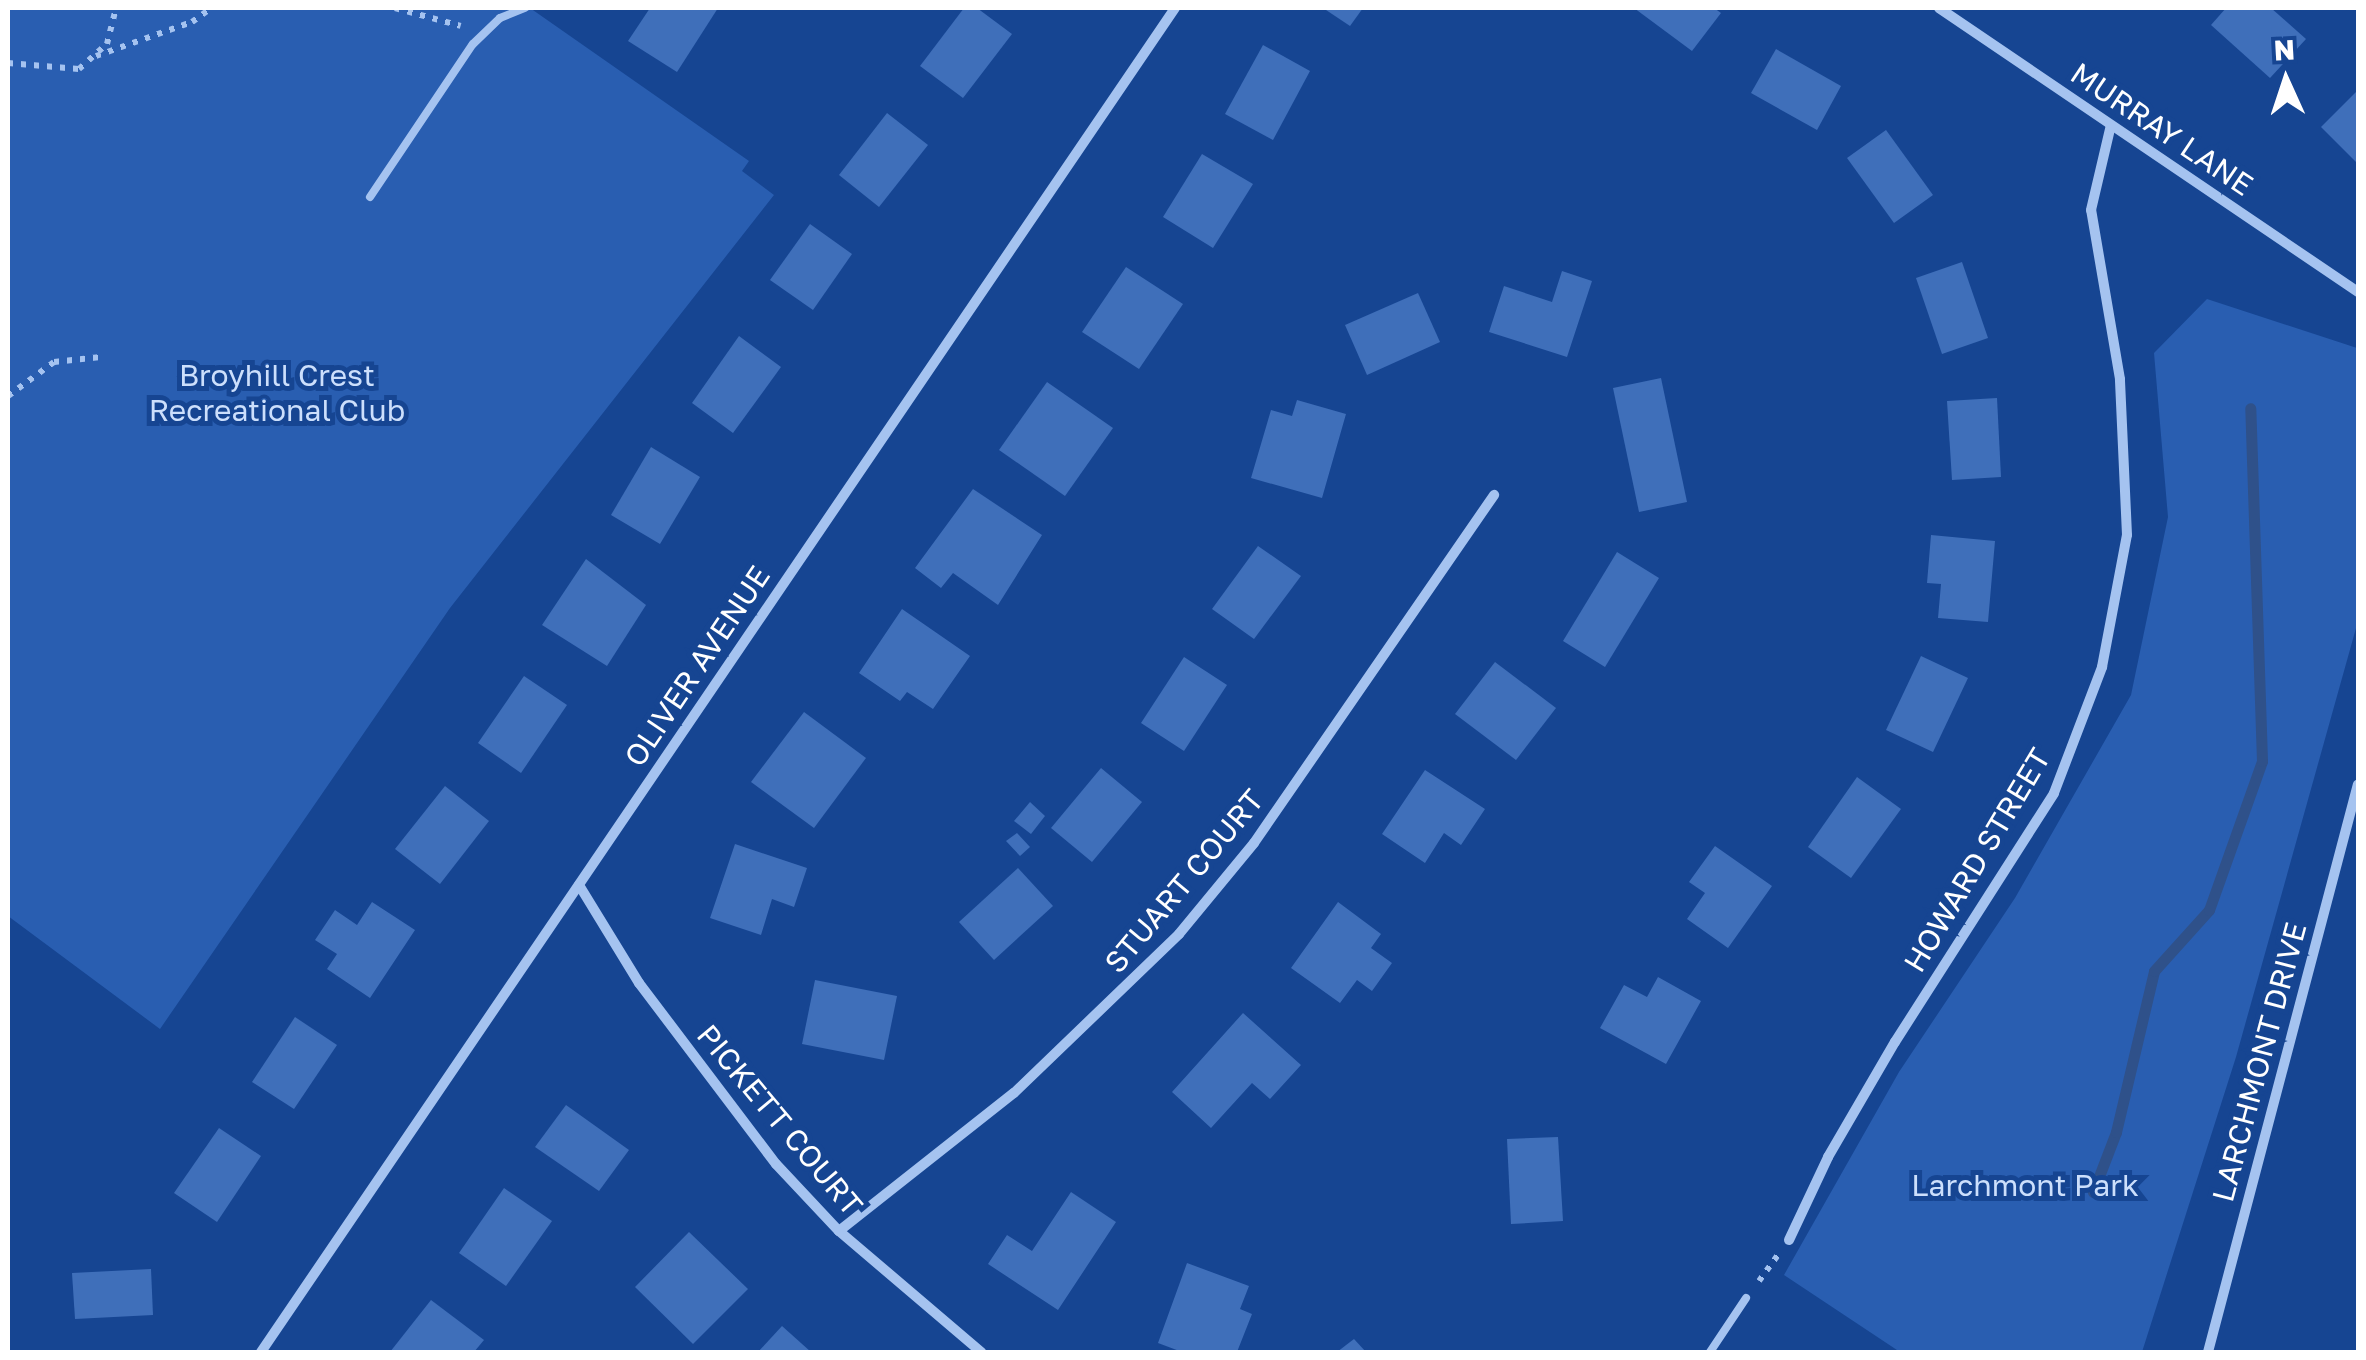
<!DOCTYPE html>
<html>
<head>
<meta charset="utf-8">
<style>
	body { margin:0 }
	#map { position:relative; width:2366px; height:1360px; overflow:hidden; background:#164592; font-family:"Golos Text",sans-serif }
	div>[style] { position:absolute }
	.green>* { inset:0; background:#295eb1 }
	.stream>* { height:11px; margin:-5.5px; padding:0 5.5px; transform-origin:5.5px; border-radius:5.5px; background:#2f518a }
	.building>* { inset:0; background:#3f6fba }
	.path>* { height:6px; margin-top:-3px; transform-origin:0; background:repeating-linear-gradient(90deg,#a5c3f0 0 5px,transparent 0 13px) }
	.service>* { height:8px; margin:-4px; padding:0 4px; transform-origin:4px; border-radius:4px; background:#a5c3f0 }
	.minor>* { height:10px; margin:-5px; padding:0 5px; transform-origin:5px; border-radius:5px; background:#a5c3f0 }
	span { translate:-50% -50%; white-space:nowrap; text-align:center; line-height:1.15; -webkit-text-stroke:10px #164592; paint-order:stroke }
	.street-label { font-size:30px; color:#fff }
	.park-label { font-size:30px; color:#ccdffc }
	.frame { position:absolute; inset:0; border:10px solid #fff; pointer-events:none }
	.north { position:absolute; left:2236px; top:30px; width:100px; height:100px; -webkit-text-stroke:8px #164592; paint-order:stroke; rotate:357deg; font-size:28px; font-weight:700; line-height:40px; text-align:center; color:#fff }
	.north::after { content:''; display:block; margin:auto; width:35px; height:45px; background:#fff; clip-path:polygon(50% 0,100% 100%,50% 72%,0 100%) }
</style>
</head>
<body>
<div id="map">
	<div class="green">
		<i style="clip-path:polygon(8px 8px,530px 8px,749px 161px,742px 171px,774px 195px,450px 608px,160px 1029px,8px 916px)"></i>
		<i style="clip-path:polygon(2207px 299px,2357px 348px,2358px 366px,2358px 621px,2236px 1057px,2142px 1352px,1900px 1352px,1784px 1275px,1899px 1072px,2015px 898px,2131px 695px,2168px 517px,2154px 353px)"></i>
	</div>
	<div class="stream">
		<i style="left:2093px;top:1192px;width:64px;rotate:-69deg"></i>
		<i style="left:2116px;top:1132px;width:165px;rotate:-76.7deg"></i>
		<i style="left:2154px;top:971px;width:82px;rotate:-48deg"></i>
		<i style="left:2209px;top:910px;width:158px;rotate:-70.4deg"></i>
		<i style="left:2262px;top:761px;width:353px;rotate:-91.9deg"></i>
	</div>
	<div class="building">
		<i style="clip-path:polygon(650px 8px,718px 8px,677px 72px,628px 41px)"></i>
		<i style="clip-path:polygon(964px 8px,977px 8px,1012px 34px,963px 98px,920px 66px)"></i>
		<i style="clip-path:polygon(1323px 8px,1363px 8px,1350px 26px)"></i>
		<i style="clip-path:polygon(1634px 8px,1714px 8px,1721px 13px,1692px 51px)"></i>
		<i style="clip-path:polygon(2226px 8px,2271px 8px,2306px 39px,2270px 78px,2211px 25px)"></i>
		<i style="clip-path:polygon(1263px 45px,1310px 71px,1273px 140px,1225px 114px)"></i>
		<i style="clip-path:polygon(1776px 49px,1841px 86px,1817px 130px,1751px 93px)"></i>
		<i style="clip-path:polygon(2358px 90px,2358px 164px,2321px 127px)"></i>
		<i style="clip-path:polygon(887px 113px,928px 145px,879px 207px,839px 175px)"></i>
		<i style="clip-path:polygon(1886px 130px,1933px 195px,1894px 223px,1847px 158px)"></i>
		<i style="clip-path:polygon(1202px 154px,1253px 184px,1213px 248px,1163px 217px)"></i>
		<i style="clip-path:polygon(810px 224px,852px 254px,813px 310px,770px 280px)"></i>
		<i style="clip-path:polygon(1962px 262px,1988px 338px,1942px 354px,1916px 278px)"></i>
		<i style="clip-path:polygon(1126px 267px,1183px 304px,1139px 369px,1082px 332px)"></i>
		<i style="clip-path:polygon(1562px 271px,1592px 281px,1567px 357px,1489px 332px,1504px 286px,1552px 302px)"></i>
		<i style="clip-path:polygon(1418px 293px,1440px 342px,1367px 375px,1345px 325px)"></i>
		<i style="clip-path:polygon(739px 336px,781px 367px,733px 433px,692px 403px)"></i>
		<i style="clip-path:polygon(1661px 378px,1687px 502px,1639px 512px,1613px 388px)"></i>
		<i style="clip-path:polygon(1047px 382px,1113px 428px,1065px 496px,999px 450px)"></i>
		<i style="clip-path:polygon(1997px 398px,2001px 477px,1952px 480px,1947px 401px)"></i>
		<i style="clip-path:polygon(1297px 400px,1346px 414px,1322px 498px,1251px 478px,1271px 410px,1292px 416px)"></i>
		<i style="clip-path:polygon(651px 447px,700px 477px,660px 544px,611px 515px)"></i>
		<i style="clip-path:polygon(973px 489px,1042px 535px,998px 605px,953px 573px,941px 588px,915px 568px)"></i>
		<i style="clip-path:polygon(1931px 535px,1995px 541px,1988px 622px,1938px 618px,1941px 584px,1927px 583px)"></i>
		<i style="clip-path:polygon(1258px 546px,1301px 576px,1254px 639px,1212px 609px)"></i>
		<i style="clip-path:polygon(1617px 552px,1659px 578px,1605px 667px,1563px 641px)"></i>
		<i style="clip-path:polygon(586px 559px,646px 605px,607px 666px,542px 625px)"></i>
		<i style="clip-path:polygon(902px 609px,970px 656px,933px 709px,907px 692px,900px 701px,859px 673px)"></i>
		<i style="clip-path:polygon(1921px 656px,1968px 678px,1933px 752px,1886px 730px)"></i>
		<i style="clip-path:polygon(1184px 657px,1227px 685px,1184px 751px,1141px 723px)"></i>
		<i style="clip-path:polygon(1495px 662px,1556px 708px,1516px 760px,1455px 714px)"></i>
		<i style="clip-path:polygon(524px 676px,567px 705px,521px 773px,478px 743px)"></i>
		<i style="clip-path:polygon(804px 712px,866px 758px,814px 828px,751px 782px)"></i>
		<i style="clip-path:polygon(1101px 768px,1142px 802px,1092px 862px,1051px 828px)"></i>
		<i style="clip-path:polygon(1425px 770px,1485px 809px,1461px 845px,1444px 833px,1425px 863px,1382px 834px)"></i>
		<i style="clip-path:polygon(1857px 777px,1901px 809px,1851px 878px,1808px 847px)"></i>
		<i style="clip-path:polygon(445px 786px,489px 821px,440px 884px,395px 849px)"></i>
		<i style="clip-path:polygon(1030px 802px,1045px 816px,1031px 834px,1014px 821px)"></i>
		<i style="clip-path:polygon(1017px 833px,1030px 847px,1020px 856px,1006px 841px)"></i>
		<i style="clip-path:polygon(735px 844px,807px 868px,794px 907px,772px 899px,761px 935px,710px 918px)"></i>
		<i style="clip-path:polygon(1715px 846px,1772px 886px,1728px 948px,1687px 919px,1705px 893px,1689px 882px)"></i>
		<i style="clip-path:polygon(1018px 868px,1053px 906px,994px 960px,959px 922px)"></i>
		<i style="clip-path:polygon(372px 902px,415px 930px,370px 998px,327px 969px,337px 954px,315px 940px,335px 910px,357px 925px)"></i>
		<i style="clip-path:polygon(1338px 902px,1381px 934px,1371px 948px,1392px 963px,1372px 991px,1357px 980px,1340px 1003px,1291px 968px)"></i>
		<i style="clip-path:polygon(1658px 977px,1701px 1001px,1666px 1064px,1600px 1028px,1624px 985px,1647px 997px)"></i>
		<i style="clip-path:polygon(815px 980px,897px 996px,884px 1060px,802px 1044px)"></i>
		<i style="clip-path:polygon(1243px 1013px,1301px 1065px,1270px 1099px,1252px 1083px,1211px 1128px,1172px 1092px)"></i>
		<i style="clip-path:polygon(295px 1017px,337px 1045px,294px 1109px,252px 1082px)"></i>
		<i style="clip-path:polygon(566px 1105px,629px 1150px,599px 1191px,535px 1147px)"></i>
		<i style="clip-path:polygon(219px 1128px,261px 1156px,217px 1222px,174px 1193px)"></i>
		<i style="clip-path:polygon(1558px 1137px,1563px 1221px,1511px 1224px,1507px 1139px)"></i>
		<i style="clip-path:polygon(504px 1188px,552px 1221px,506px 1286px,459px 1253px)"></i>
		<i style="clip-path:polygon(1071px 1192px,1116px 1222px,1058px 1310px,988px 1264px,1007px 1235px,1032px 1251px)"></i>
		<i style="clip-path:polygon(689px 1232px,748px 1289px,693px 1344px,635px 1287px)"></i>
		<i style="clip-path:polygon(1187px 1263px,1249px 1286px,1240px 1309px,1252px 1314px,1237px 1352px,1182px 1352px,1158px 1343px)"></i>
		<i style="clip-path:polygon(151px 1269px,153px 1315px,75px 1319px,72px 1273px)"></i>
		<i style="clip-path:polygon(431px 1300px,484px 1340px,474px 1352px,390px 1352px)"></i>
		<i style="clip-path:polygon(782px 1326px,811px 1352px,758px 1352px)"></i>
		<i style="clip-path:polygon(1354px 1339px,1366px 1352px,1337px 1352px)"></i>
	</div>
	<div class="path">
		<i style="left:395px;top:8px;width:68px;rotate:15.3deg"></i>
		<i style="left:96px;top:56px;width:102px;rotate:-19.5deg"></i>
		<i style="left:192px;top:22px;width:24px;rotate:-36deg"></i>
		<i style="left:8px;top:63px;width:71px;rotate:4.8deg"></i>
		<i style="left:79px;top:69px;width:38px;rotate:-42deg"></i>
		<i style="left:107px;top:44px;width:37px;rotate:-76deg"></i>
		<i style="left:8px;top:396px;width:57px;rotate:-36.5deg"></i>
		<i style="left:54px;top:362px;width:47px;rotate:-6.1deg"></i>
		<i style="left:1759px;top:1281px;width:32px;rotate:-54deg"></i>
	</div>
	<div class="service">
		<i style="left:370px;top:197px;width:184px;rotate:-56.1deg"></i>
		<i style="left:473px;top:44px;width:37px;rotate:-44deg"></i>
		<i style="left:500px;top:18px;width:27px;rotate:-22deg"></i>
		<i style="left:1710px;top:1352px;width:65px;rotate:-56.3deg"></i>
	</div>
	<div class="minor">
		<i style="left:1939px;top:8px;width:506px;rotate:34.13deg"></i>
		<i style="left:579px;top:885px;width:115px;rotate:58.5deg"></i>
		<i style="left:639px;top:983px;width:227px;rotate:52.9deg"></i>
		<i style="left:776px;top:1164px;width:92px;rotate:46.8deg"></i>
		<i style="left:839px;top:1231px;width:187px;rotate:40.4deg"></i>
		<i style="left:839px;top:1231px;width:223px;rotate:-38.3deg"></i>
		<i style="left:1014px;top:1093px;width:229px;rotate:-43.9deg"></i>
		<i style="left:1179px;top:934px;width:118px;rotate:-50.5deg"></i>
		<i style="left:1254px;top:843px;width:423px;rotate:-55.4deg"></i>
		<i style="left:1789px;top:1240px;width:92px;rotate:-64.8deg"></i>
		<i style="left:1828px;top:1157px;width:133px;rotate:-59.8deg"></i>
		<i style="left:1895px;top:1042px;width:295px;rotate:-57.4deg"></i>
		<i style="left:2054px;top:793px;width:135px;rotate:-69.1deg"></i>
		<i style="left:2102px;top:667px;width:134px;rotate:-79.3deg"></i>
		<i style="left:2127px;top:535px;width:156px;rotate:-92.6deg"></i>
		<i style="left:2120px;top:379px;width:171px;rotate:-99.7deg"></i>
		<i style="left:2091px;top:210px;width:87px;rotate:-76.8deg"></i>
		<i style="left:261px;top:1352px;width:1625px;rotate:-55.78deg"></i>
		<i style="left:2208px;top:1352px;width:587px;rotate:-75.21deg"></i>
	</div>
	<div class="street-label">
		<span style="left:2162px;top:129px;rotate:34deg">MURRAY LANE</span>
		<span style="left:697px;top:666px;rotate:-56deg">OLIVER AVENUE</span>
		<span style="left:1977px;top:860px;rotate:-59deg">HOWARD STREET</span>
		<span style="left:1184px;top:881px;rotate:-50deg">STUART COURT</span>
		<span style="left:2259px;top:1062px;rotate:-75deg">LARCHMONT DRIVE</span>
		<span style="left:780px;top:1120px;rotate:50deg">PICKETT COURT</span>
	</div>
	<div class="park-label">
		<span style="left:277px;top:392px">Broyhill Crest<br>Recreational Club</span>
		<span style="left:2025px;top:1185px">Larchmont Park</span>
	</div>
	<div class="frame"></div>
	<div class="north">N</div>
</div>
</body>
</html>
